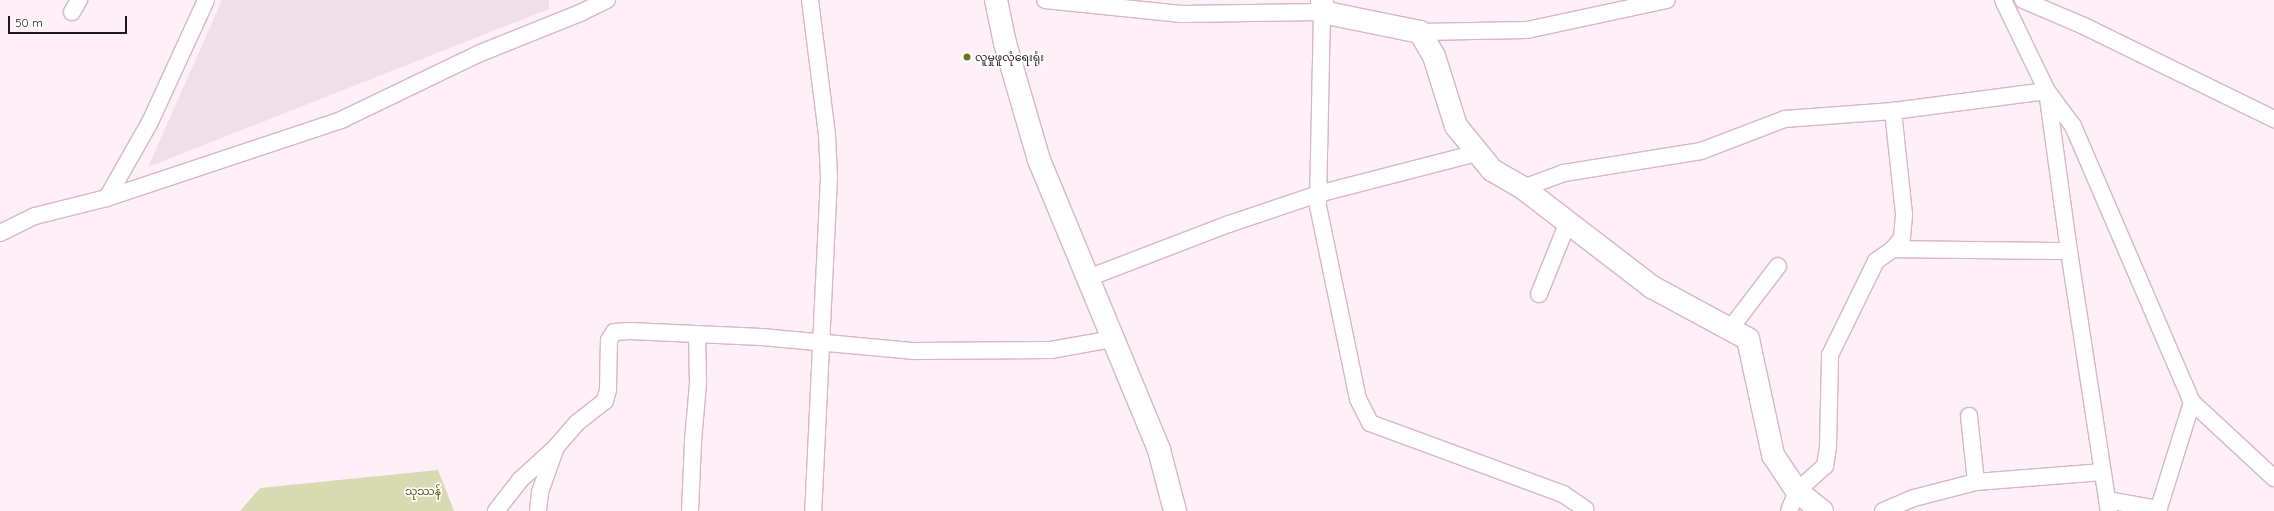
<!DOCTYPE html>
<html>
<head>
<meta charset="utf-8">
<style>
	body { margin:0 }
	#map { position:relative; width:2274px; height:511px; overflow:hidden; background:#fff0f7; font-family:Quicksand,"Noto Sans Myanmar",sans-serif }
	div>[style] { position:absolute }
	.built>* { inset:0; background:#f0dfe8 }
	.green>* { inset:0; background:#d7dab2 }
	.roads { filter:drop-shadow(1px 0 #d8b5c6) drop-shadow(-1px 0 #d8b5c6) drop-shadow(0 1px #d8b5c6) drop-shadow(0 -1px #d8b5c6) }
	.street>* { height:16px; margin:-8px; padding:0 8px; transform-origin:8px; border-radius:8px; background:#fff }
	.secondary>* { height:22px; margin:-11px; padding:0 11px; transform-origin:11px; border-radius:11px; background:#fff }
	.dots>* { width:11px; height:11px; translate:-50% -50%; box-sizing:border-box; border:2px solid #fff; border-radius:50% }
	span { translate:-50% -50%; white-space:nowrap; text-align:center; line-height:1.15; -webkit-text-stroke:3.5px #fff; paint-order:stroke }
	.poi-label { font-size:11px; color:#23161d }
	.left { translate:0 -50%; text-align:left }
	.park-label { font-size:11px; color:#4e5007 }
	.scale { position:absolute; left:8px; top:16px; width:119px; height:18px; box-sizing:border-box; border:2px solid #23161d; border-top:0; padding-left:5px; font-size:12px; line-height:14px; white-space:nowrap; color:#23161d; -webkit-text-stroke:3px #fff; paint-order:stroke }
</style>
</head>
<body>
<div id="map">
	<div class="built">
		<i style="clip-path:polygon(222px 0,549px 0,549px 9px,148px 167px)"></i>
	</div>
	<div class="green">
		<i style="clip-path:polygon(438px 470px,454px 511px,240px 511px,260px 488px)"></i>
	</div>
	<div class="roads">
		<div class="street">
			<i style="left:810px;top:0;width:136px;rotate:82.8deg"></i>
			<i style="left:827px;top:135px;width:42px;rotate:87.3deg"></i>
			<i style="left:829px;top:177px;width:334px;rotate:92.7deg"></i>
			<i style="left:1045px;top:0;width:137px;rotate:5.9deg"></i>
			<i style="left:1181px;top:14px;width:141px;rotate:-0.8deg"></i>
			<i style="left:1322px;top:12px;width:194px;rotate:91.2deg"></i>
			<i style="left:1318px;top:206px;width:197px;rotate:78.3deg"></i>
			<i style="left:1358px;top:399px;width:27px;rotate:63deg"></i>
			<i style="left:1370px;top:423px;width:206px;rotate:20.2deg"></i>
			<i style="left:1563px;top:494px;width:27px;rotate:34deg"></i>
			<i style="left:2003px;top:0;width:101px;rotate:64.2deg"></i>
			<i style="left:2047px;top:91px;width:162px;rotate:82.2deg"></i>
			<i style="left:2069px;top:251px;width:263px;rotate:81.3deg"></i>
			<i style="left:2023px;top:0;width:66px;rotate:23.1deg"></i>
			<i style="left:2084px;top:26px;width:212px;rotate:26.1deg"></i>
			<i style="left:72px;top:12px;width:14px;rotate:-60deg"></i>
			<i style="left:1420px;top:32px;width:107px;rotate:-1.1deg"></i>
			<i style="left:1527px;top:30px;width:143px;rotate:-12.1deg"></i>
			<i style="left:1523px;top:188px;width:44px;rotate:-20.1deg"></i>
			<i style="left:1564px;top:173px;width:139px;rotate:-9.1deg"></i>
			<i style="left:1701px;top:151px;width:90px;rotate:-20.9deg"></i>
			<i style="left:1785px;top:119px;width:108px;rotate:-4.2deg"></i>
			<i style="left:1893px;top:111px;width:155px;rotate:-7.4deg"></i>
			<i style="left:2047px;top:91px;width:44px;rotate:53.4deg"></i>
			<i style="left:2073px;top:126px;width:301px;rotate:66.7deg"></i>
			<i style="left:2192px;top:402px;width:112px;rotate:42.8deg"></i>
			<i style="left:107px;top:198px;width:87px;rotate:-60.5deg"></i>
			<i style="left:150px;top:122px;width:134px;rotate:-65.3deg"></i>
			<i style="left:0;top:233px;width:39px;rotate:-26deg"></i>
			<i style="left:35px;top:216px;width:74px;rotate:-14deg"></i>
			<i style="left:107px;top:198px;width:247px;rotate:-18.4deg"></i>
			<i style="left:341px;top:120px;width:152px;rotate:-25.7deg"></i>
			<i style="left:478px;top:54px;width:110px;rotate:-21.9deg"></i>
			<i style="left:580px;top:13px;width:30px;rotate:-26deg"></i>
			<i style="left:1893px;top:249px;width:176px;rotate:0.7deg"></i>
			<i style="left:1088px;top:278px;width:151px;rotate:-21deg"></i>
			<i style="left:1229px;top:224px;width:94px;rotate:-18.6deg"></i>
			<i style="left:1318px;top:194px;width:164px;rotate:-14.5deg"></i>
			<i style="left:1539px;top:294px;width:78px;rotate:-68.1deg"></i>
			<i style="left:1730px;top:329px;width:79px;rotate:-52.7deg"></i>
			<i style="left:1969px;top:416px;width:66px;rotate:83.9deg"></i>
			<i style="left:2107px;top:500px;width:53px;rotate:9.8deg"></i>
			<i style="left:496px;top:511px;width:39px;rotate:-52deg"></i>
			<i style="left:520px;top:480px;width:45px;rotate:-42.3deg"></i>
			<i style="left:538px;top:511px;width:19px;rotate:-84deg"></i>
			<i style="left:540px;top:492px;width:48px;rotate:-70.4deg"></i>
			<i style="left:556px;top:447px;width:33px;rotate:-49deg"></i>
			<i style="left:578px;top:422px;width:34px;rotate:-38deg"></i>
			<i style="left:605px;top:401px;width:11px;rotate:-75deg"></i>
			<i style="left:608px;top:390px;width:50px;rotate:-88.9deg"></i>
			<i style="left:609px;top:340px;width:9px;rotate:-58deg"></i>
			<i style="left:614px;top:332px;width:15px;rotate:-4deg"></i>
			<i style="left:629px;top:331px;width:133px;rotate:2.6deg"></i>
			<i style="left:762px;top:337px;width:153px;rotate:5.3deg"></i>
			<i style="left:914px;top:351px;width:137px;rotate:-0.4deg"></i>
			<i style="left:1051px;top:350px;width:63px;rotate:-10.1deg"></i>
			<i style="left:690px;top:511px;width:70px;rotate:-87.5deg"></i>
			<i style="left:693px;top:441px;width:57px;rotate:-85deg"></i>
			<i style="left:698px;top:384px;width:50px;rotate:-91.1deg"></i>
			<i style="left:1789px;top:511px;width:22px;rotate:-68deg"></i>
			<i style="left:1797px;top:491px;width:38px;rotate:-42deg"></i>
			<i style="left:1825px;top:466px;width:20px;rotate:-81deg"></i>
			<i style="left:1828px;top:446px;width:91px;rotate:-88.7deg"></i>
			<i style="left:1830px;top:355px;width:105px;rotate:-63.9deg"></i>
			<i style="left:1876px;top:261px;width:21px;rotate:-35deg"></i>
			<i style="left:1893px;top:249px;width:14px;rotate:-51deg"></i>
			<i style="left:1902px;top:238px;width:24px;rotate:-85deg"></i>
			<i style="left:1904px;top:214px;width:104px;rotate:-96.1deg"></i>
			<i style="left:1883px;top:511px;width:34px;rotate:-23deg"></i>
			<i style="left:1914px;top:498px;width:64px;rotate:-14.5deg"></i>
			<i style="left:1976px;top:482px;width:127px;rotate:-4.5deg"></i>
			<i style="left:2158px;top:511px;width:114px;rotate:-72.7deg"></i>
		</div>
		<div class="secondary">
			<i style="left:996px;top:0;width:44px;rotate:78.2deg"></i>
			<i style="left:1005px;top:43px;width:122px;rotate:73.8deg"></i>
			<i style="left:1039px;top:160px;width:314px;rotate:67.5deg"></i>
			<i style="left:1159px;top:450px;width:63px;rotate:75.3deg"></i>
			<i style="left:1322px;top:0;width:12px;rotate:90deg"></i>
			<i style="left:1322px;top:12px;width:100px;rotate:11.5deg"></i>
			<i style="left:1420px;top:32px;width:28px;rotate:60deg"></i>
			<i style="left:1434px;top:56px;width:73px;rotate:72.6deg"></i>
			<i style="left:1456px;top:126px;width:57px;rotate:50.7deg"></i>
			<i style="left:1492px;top:170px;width:36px;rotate:30deg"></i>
			<i style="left:1523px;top:188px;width:163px;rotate:37.5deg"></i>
			<i style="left:1652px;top:287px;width:109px;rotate:28.4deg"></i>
			<i style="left:1748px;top:339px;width:119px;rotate:77.8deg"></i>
			<i style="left:1773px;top:455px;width:43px;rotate:56.3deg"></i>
			<i style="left:1797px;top:491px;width:32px;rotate:39deg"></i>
		</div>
	</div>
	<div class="dots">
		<i style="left:967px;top:57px;background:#71741a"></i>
	</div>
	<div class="poi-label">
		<span class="left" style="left:975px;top:57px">လူမှုဖူလုံရေးရုံး</span>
	</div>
	<div class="park-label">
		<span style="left:423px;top:491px">သုဿန်</span>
	</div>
	<div class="scale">50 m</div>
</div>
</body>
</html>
